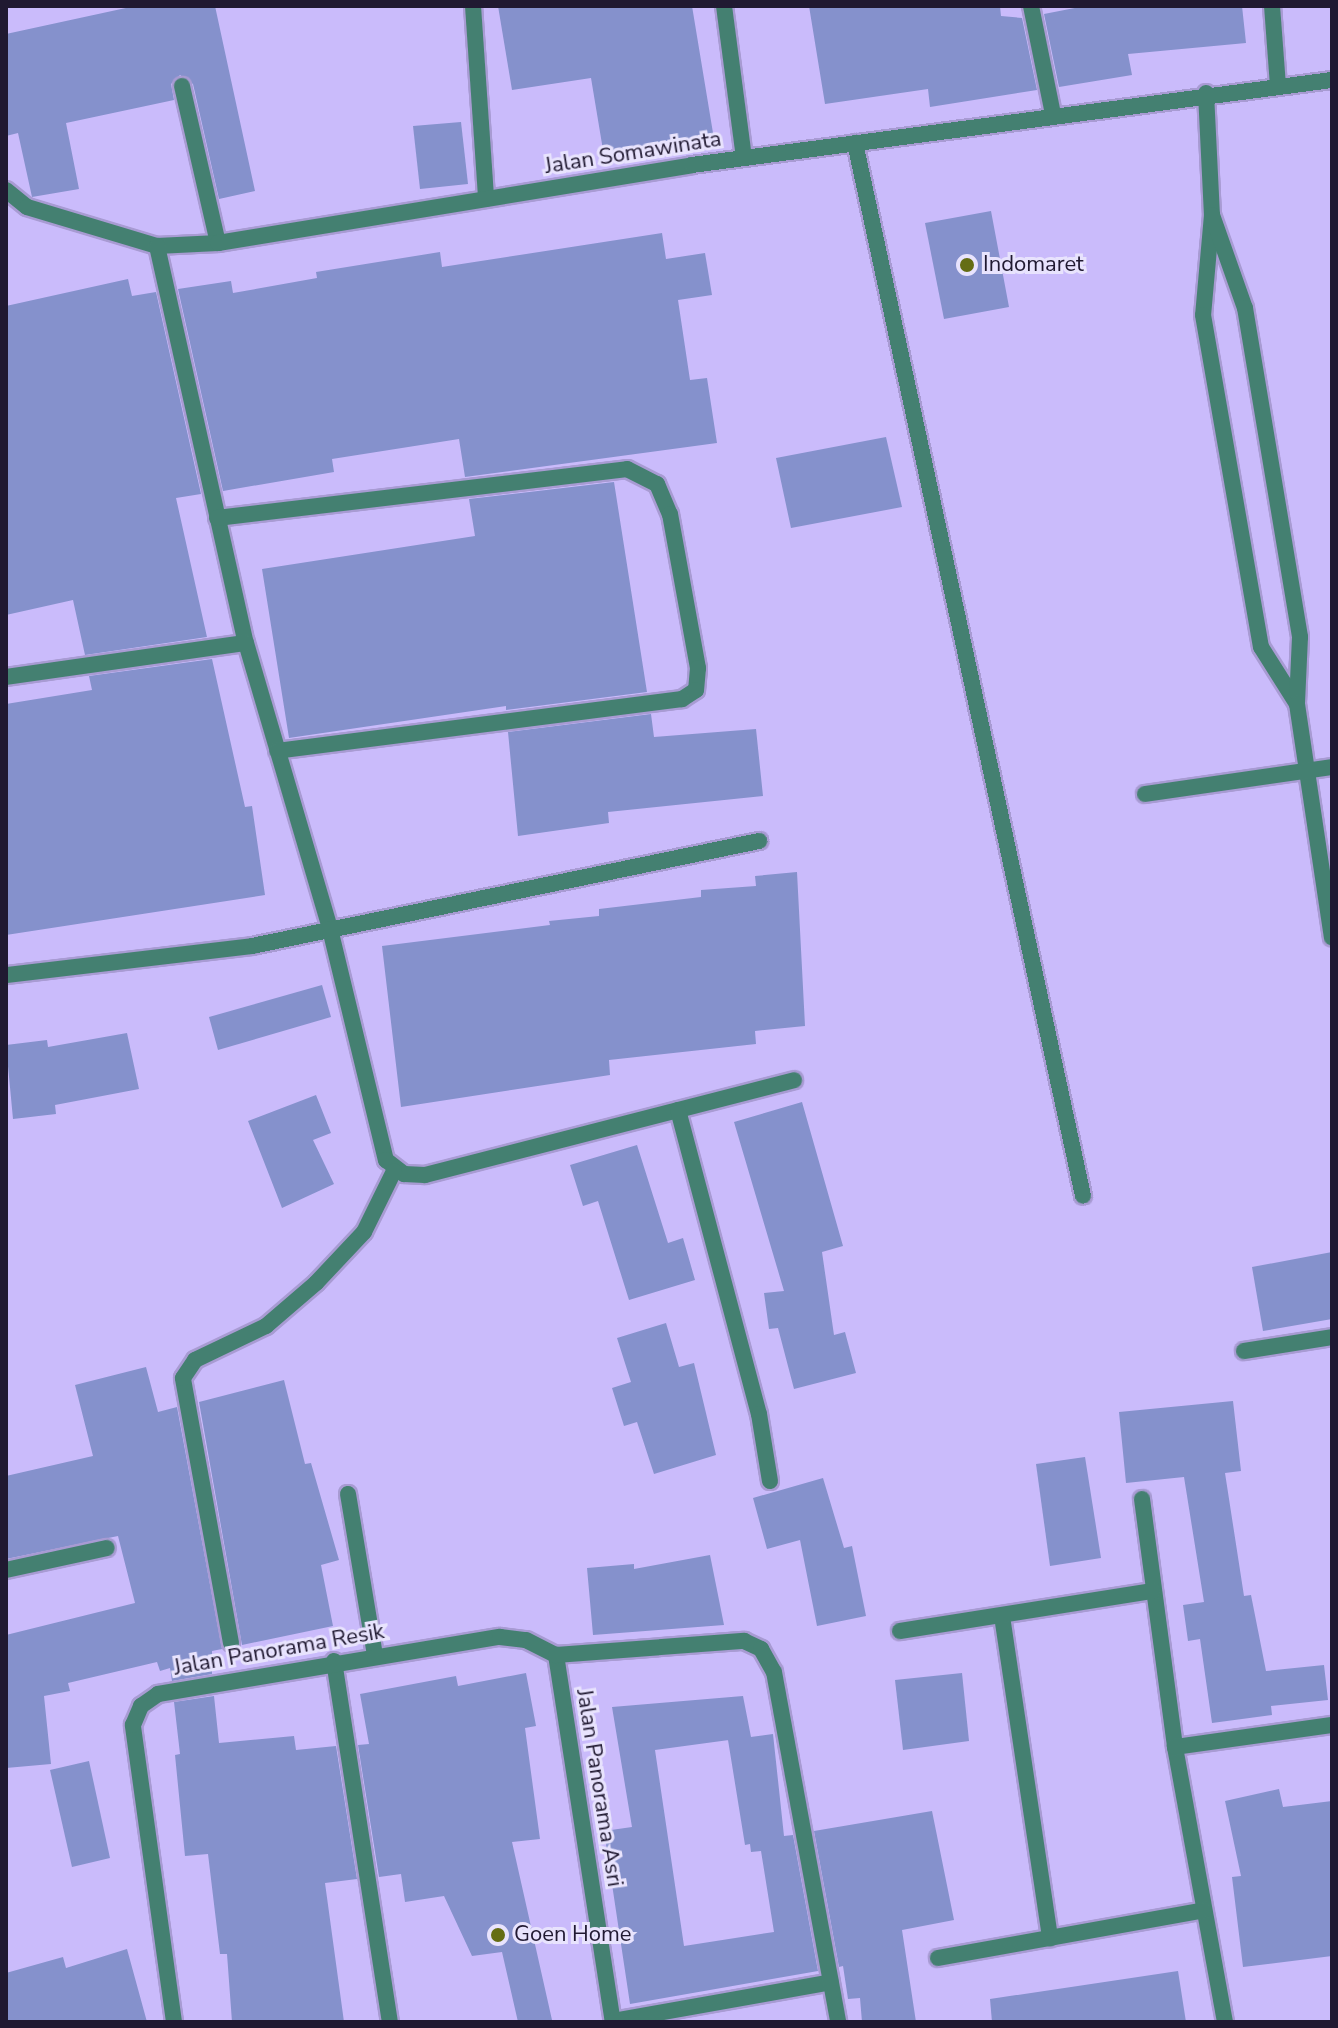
<!DOCTYPE html>
<html>
<head>
<meta charset="utf-8">
<style>
	body { margin:0 }
	#map { position:relative; width:1338px; height:2028px; overflow:hidden; background:#cabbfb; font-family:"Nunito Sans",sans-serif }
	div>[style] { position:absolute }
	.building>* { inset:0; background:#8591cc }
	.roads { filter:drop-shadow(2px 0 #a89bd3) drop-shadow(-2px 0 #a89bd3) drop-shadow(0 2px #a89bd3) drop-shadow(0 -2px #a89bd3) }
	.service>* { height:16px; margin:-8px; padding:0 8px; transform-origin:8px; border-radius:8px; background:#448071 }
	.minor>* { height:16px; margin:-8px; padding:0 8px; transform-origin:8px; border-radius:8px; background:#448071 }
	.dots>* { width:22px; height:22px; translate:-50% -50%; box-sizing:border-box; border:4px solid #e8e3fd; border-radius:50% }
	span { translate:-50% -50%; white-space:nowrap; text-align:center; line-height:1.15; -webkit-text-stroke:6px #e8e3fd; paint-order:stroke }
	.street-label { font-size:22px; color:#201931 }
	.poi-label { font-size:22px; color:#201931 }
	.left { translate:0 -50%; text-align:left }
	.frame { position:absolute; inset:0; border:8px solid #201931; pointer-events:none }
</style>
</head>
<body>
<div id="map">
	<div class="building">
		<i style="clip-path:polygon(135px 6px,215px 6px,255px 191px,219px 199px,193px 84px,180px 75px,171px 84px,174px 100px,66px 123px,79px 189px,32px 197px,18px 133px,6px 136px,6px 34px)"></i>
		<i style="clip-path:polygon(498px 6px,692px 6px,714px 139px,604px 156px,591px 78px,512px 90px)"></i>
		<i style="clip-path:polygon(809px 6px,1000px 6px,1001px 16px,1022px 18px,1037px 90px,930px 107px,928px 89px,825px 104px)"></i>
		<i style="clip-path:polygon(1085px 6px,1242px 6px,1246px 43px,1128px 54px,1132px 75px,1059px 87px,1044px 14px)"></i>
		<i style="clip-path:polygon(461px 122px,468px 184px,420px 189px,413px 126px)"></i>
		<i style="clip-path:polygon(991px 211px,1009px 307px,944px 319px,925px 223px)"></i>
		<i style="clip-path:polygon(662px 233px,666px 259px,705px 253px,712px 295px,678px 300px,690px 380px,707px 378px,717px 443px,465px 477px,459px 439px,332px 459px,334px 472px,223px 491px,178px 289px,231px 281px,233px 293px,317px 278px,316px 272px,440px 252px,442px 267px)"></i>
		<i style="clip-path:polygon(128px 279px,132px 296px,156px 292px,201px 494px,176px 498px,207px 637px,85px 655px,73px 600px,6px 615px,6px 306px)"></i>
		<i style="clip-path:polygon(886px 437px,902px 507px,791px 528px,776px 458px)"></i>
		<i style="clip-path:polygon(614px 482px,647px 692px,506px 710px,506px 706px,289px 738px,262px 569px,475px 536px,469px 499px)"></i>
		<i style="clip-path:polygon(212px 659px,245px 807px,252px 806px,265px 895px,6px 935px,6px 704px,92px 690px,89px 676px)"></i>
		<i style="clip-path:polygon(651px 714px,654px 737px,756px 729px,763px 796px,608px 812px,609px 823px,518px 836px,508px 732px)"></i>
		<i style="clip-path:polygon(797px 872px,805px 1026px,755px 1031px,756px 1044px,609px 1060px,610px 1075px,401px 1107px,382px 946px,550px 925px,549px 921px,599px 916px,599px 909px,701px 897px,701px 890px,756px 886px,755px 876px)"></i>
		<i style="clip-path:polygon(322px 985px,331px 1017px,218px 1050px,209px 1017px)"></i>
		<i style="clip-path:polygon(127px 1033px,139px 1089px,55px 1105px,56px 1114px,13px 1119px,6px 1045px,47px 1040px,48px 1047px)"></i>
		<i style="clip-path:polygon(316px 1095px,331px 1133px,313px 1140px,334px 1184px,282px 1208px,248px 1121px)"></i>
		<i style="clip-path:polygon(802px 1102px,843px 1246px,822px 1252px,834px 1335px,845px 1332px,856px 1373px,794px 1389px,778px 1328px,769px 1329px,764px 1293px,784px 1291px,734px 1122px)"></i>
		<i style="clip-path:polygon(637px 1145px,668px 1243px,683px 1238px,695px 1280px,629px 1300px,598px 1201px,583px 1206px,570px 1165px)"></i>
		<i style="clip-path:polygon(1332px 1252px,1332px 1319px,1263px 1331px,1252px 1267px)"></i>
		<i style="clip-path:polygon(666px 1323px,679px 1367px,694px 1363px,716px 1455px,654px 1474px,637px 1422px,624px 1426px,612px 1388px,631px 1382px,617px 1338px)"></i>
		<i style="clip-path:polygon(146px 1367px,158px 1412px,177px 1407px,222px 1649px,212px 1651px,212px 1674px,172px 1681px,170px 1668px,160px 1671px,157px 1662px,68px 1683px,70px 1691px,44px 1696px,51px 1764px,6px 1768px,6px 1635px,135px 1603px,118px 1536px,6px 1559px,6px 1476px,93px 1456px,75px 1385px)"></i>
		<i style="clip-path:polygon(284px 1380px,305px 1464px,311px 1463px,339px 1560px,321px 1565px,333px 1626px,242px 1645px,199px 1402px)"></i>
		<i style="clip-path:polygon(1233px 1401px,1241px 1471px,1225px 1473px,1244px 1596px,1251px 1595px,1266px 1671px,1324px 1665px,1328px 1700px,1271px 1706px,1272px 1715px,1212px 1723px,1200px 1639px,1188px 1641px,1183px 1605px,1204px 1602px,1184px 1477px,1126px 1483px,1119px 1412px)"></i>
		<i style="clip-path:polygon(1085px 1457px,1101px 1558px,1050px 1566px,1036px 1464px)"></i>
		<i style="clip-path:polygon(823px 1478px,844px 1548px,852px 1546px,866px 1616px,817px 1626px,800px 1540px,767px 1549px,753px 1498px)"></i>
		<i style="clip-path:polygon(710px 1555px,724px 1625px,593px 1635px,587px 1568px,634px 1564px,634px 1569px)"></i>
		<i style="clip-path:polygon(526px 1673px,536px 1726px,525px 1728px,540px 1839px,512px 1842px,552px 2020px,543px 2022px,518px 2022px,502px 1952px,472px 1956px,444px 1896px,405px 1902px,401px 1874px,379px 1877px,358px 1745px,369px 1744px,360px 1694px,456px 1676px,458px 1686px)"></i>
		<i style="clip-path:polygon(962px 1673px,969px 1741px,903px 1750px,895px 1680px)"></i>
		<i style="clip-path:polygon(214px 1696px,219px 1743px,294px 1736px,296px 1750px,336px 1746px,357px 1879px,325px 1883px,344px 2022px,232px 2022px,227px 1954px,220px 1954px,208px 1854px,185px 1856px,175px 1755px,180px 1754px,174px 1702px)"></i>
		<i style="clip-path:polygon(743px 1696px,751px 1737px,655px 1750px,684px 1946px,774px 1932px,761px 1851px,751px 1852px,750px 1844px,745px 1845px,728px 1740px,773px 1734px,784px 1836px,793px 1835px,818px 1971px,630px 2004px,604px 1831px,632px 1827px,612px 1707px)"></i>
		<i style="clip-path:polygon(89px 1761px,110px 1858px,72px 1867px,50px 1770px)"></i>
		<i style="clip-path:polygon(1279px 1789px,1283px 1807px,1332px 1801px,1332px 1956px,1243px 1967px,1232px 1877px,1241px 1876px,1225px 1801px)"></i>
		<i style="clip-path:polygon(932px 1811px,954px 1920px,902px 1930px,916px 2022px,862px 2022px,860px 1998px,848px 1999px,843px 1966px,839px 1967px,814px 1831px)"></i>
		<i style="clip-path:polygon(127px 1949px,147px 2022px,6px 2022px,6px 1973px,63px 1957px,66px 1968px)"></i>
		<i style="clip-path:polygon(1178px 1971px,1186px 2022px,992px 2022px,990px 1999px)"></i>
	</div>
	<div class="roads">
		<div class="service">
			<i style="left:182px;top:86px;width:161px;rotate:77.1deg"></i>
		</div>
		<div class="minor">
			<i style="left:473px;top:6px;width:193px;rotate:86.1deg"></i>
			<i style="left:724px;top:6px;width:153px;rotate:82.5deg"></i>
			<i style="left:1031px;top:6px;width:110px;rotate:78.5deg"></i>
			<i style="left:1272px;top:6px;width:80px;rotate:85.7deg"></i>
			<i style="left:1206px;top:93px;width:122px;rotate:87.2deg"></i>
			<i style="left:1212px;top:215px;width:100px;rotate:95.1deg"></i>
			<i style="left:1203px;top:315px;width:337px;rotate:80.1deg"></i>
			<i style="left:1261px;top:647px;width:67px;rotate:57.7deg"></i>
			<i style="left:855px;top:143px;width:1077px;rotate:77.78deg"></i>
			<i style="left:6px;top:190px;width:27px;rotate:39deg"></i>
			<i style="left:27px;top:207px;width:136px;rotate:16.7deg"></i>
			<i style="left:157px;top:246px;width:61px;rotate:-2.8deg"></i>
			<i style="left:218px;top:243px;width:480px;rotate:-9.3deg"></i>
			<i style="left:692px;top:165px;width:646px;rotate:-7.57deg"></i>
			<i style="left:1212px;top:215px;width:99px;rotate:70.5deg"></i>
			<i style="left:1245px;top:308px;width:334px;rotate:80.5deg"></i>
			<i style="left:1300px;top:637px;width:67px;rotate:92.6deg"></i>
			<i style="left:1297px;top:704px;width:236px;rotate:81.5deg"></i>
			<i style="left:157px;top:246px;width:407px;rotate:77.4deg"></i>
			<i style="left:246px;top:643px;width:298px;rotate:73.6deg"></i>
			<i style="left:330px;top:929px;width:238px;rotate:76.4deg"></i>
			<i style="left:386px;top:1160px;width:23px;rotate:38deg"></i>
			<i style="left:404px;top:1174px;width:21px;rotate:3deg"></i>
			<i style="left:425px;top:1175px;width:381px;rotate:-14.4deg"></i>
			<i style="left:217px;top:518px;width:413px;rotate:-6.8deg"></i>
			<i style="left:627px;top:469px;width:34px;rotate:27deg"></i>
			<i style="left:657px;top:484px;width:33px;rotate:67deg"></i>
			<i style="left:670px;top:514px;width:157px;rotate:79.7deg"></i>
			<i style="left:698px;top:668px;width:22px;rotate:95deg"></i>
			<i style="left:696px;top:690px;width:17px;rotate:147deg"></i>
			<i style="left:682px;top:699px;width:408px;rotate:172.7deg"></i>
			<i style="left:6px;top:677px;width:242px;rotate:-8.1deg"></i>
			<i style="left:1145px;top:794px;width:189px;rotate:-8.2deg"></i>
			<i style="left:6px;top:975px;width:248px;rotate:-6.7deg"></i>
			<i style="left:252px;top:946px;width:518px;rotate:-11.7deg"></i>
			<i style="left:678px;top:1110px;width:315px;rotate:75.1deg"></i>
			<i style="left:759px;top:1414px;width:68px;rotate:80.7deg"></i>
			<i style="left:1244px;top:1351px;width:89px;rotate:-9deg"></i>
			<i style="left:348px;top:1494px;width:163px;rotate:80.5deg"></i>
			<i style="left:1142px;top:1499px;width:250px;rotate:82.4deg"></i>
			<i style="left:1175px;top:1747px;width:280px;rotate:79.7deg"></i>
			<i style="left:6px;top:1570px;width:103px;rotate:-12.3deg"></i>
			<i style="left:1002px;top:1616px;width:326px;rotate:81.5deg"></i>
			<i style="left:900px;top:1631px;width:256px;rotate:-9deg"></i>
			<i style="left:231px;top:1643px;width:269px;rotate:-100.3deg"></i>
			<i style="left:183px;top:1378px;width:22px;rotate:-56deg"></i>
			<i style="left:195px;top:1360px;width:79px;rotate:-25.6deg"></i>
			<i style="left:266px;top:1326px;width:66px;rotate:-40.7deg"></i>
			<i style="left:316px;top:1283px;width:70px;rotate:-46.7deg"></i>
			<i style="left:364px;top:1232px;width:68px;rotate:-63.8deg"></i>
			<i style="left:556px;top:1655px;width:371px;rotate:81.2deg"></i>
			<i style="left:334px;top:1661px;width:365px;rotate:81.2deg"></i>
			<i style="left:1175px;top:1747px;width:159px;rotate:-8deg"></i>
			<i style="left:938px;top:1958px;width:270px;rotate:-10.2deg"></i>
			<i style="left:613px;top:2021px;width:221px;rotate:-10.1deg"></i>
			<i style="left:174px;top:2022px;width:300px;rotate:-97.9deg"></i>
			<i style="left:133px;top:1725px;width:21px;rotate:-67deg"></i>
			<i style="left:141px;top:1706px;width:21px;rotate:-35deg"></i>
			<i style="left:158px;top:1694px;width:347px;rotate:-9.5deg"></i>
			<i style="left:500px;top:1637px;width:26px;rotate:7deg"></i>
			<i style="left:526px;top:1640px;width:34px;rotate:27deg"></i>
			<i style="left:556px;top:1655px;width:189px;rotate:-4.3deg"></i>
			<i style="left:744px;top:1641px;width:19px;rotate:25deg"></i>
			<i style="left:761px;top:1649px;width:26px;rotate:61deg"></i>
			<i style="left:774px;top:1672px;width:356px;rotate:79.6deg"></i>
		</div>
	</div>
	<div class="dots">
		<i style="left:967px;top:265px;background:#656d14"></i>
		<i style="left:498px;top:1935px;background:#656d14"></i>
	</div>
	<div class="street-label">
		<span style="left:633px;top:153px;rotate:-9deg">Jalan Somawinata</span>
		<span style="left:279px;top:1650px;rotate:-10deg">Jalan Panorama Resik</span>
		<span style="left:599px;top:1788px;rotate:81deg">Jalan Panorama Asri</span>
	</div>
	<div class="poi-label">
		<span class="left" style="left:983px;top:265px">Indomaret</span>
		<span class="left" style="left:514px;top:1935px">Goen Home</span>
	</div>
	<div class="frame"></div>
</div>
</body>
</html>
